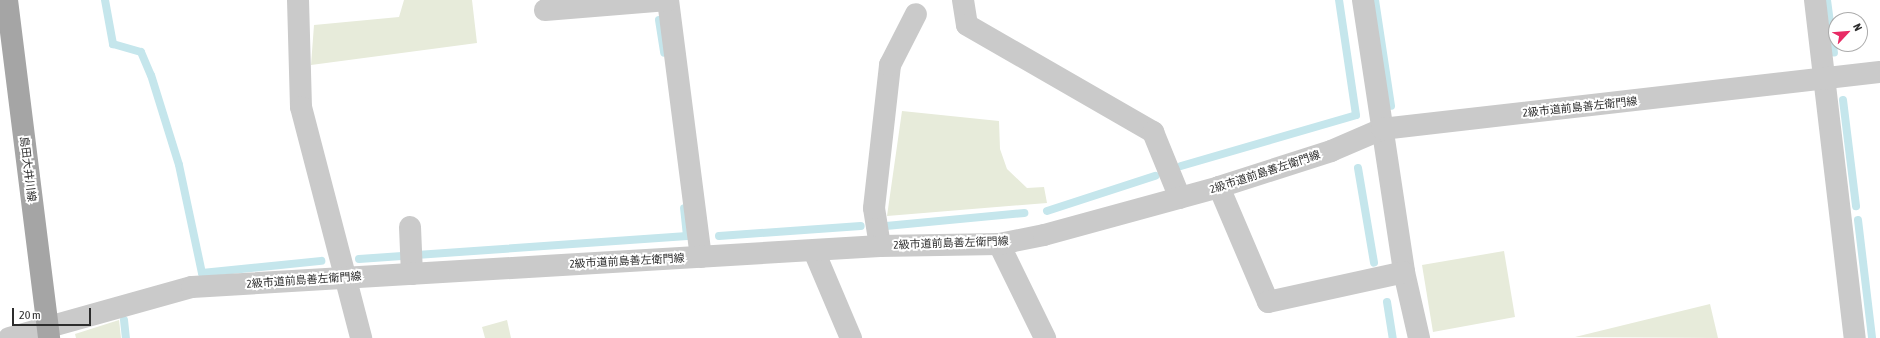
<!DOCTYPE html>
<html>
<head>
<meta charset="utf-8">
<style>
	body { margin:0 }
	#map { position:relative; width:1880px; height:338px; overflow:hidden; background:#fff; font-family:"Asap Condensed","Noto Sans JP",sans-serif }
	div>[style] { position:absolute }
	.green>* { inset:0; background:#e7ebda }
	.stream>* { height:8px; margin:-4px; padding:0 4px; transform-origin:4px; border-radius:4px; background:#c5e6ec }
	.minor>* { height:22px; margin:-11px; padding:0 11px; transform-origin:11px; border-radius:11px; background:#cacaca }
	.major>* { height:22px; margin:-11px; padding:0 11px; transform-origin:11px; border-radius:11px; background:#a5a5a5 }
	span { translate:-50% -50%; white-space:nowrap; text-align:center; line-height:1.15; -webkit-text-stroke:4px #fff; paint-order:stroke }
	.street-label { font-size:11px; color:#2d2d2d }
	.north { position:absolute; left:1828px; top:12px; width:40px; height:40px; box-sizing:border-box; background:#fff; border:1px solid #ababab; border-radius:50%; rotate:64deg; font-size:11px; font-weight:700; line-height:16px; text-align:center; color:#2d2d2d }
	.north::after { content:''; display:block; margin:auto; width:14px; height:18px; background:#e82b65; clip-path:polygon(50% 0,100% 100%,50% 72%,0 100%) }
	.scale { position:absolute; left:12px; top:308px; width:79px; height:18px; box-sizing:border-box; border:2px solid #2d2d2d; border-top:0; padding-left:5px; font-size:12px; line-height:14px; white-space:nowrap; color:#2d2d2d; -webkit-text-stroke:3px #fff; paint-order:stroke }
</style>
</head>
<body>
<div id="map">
	<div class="green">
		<i style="clip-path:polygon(404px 0,472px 0,477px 43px,311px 65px,314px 25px,399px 17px)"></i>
		<i style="clip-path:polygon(902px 111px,999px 121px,1000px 149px,1007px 169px,1027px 188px,1044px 187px,1047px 203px,887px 216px)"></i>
		<i style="clip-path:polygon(1504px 251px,1515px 317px,1433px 332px,1422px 265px)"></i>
		<i style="clip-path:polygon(1710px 304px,1718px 338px,1575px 337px)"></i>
		<i style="clip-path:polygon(119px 320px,121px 338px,76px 338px,75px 334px)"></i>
		<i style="clip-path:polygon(507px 320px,511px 338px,485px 338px,482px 327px)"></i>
	</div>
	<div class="stream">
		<i style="left:105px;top:0;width:45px;rotate:79.7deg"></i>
		<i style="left:113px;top:44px;width:29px;rotate:16deg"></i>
		<i style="left:141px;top:52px;width:25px;rotate:67deg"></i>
		<i style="left:151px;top:75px;width:94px;rotate:72.7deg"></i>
		<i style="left:179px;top:165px;width:110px;rotate:78deg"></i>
		<i style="left:202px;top:273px;width:120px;rotate:-5.8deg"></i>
		<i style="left:1375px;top:0;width:107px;rotate:81.4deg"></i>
		<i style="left:1827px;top:0;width:53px;rotate:82.5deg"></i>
		<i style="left:659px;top:20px;width:33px;rotate:81deg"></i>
		<i style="left:1843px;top:100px;width:107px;rotate:83deg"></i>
		<i style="left:1181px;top:166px;width:182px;rotate:-16.2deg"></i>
		<i style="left:1356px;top:115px;width:116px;rotate:-98.4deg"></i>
		<i style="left:1358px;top:168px;width:96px;rotate:80.4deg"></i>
		<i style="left:1047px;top:211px;width:114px;rotate:-18deg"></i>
		<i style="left:1858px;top:220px;width:119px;rotate:83.2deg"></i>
		<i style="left:886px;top:226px;width:139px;rotate:-5.4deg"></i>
		<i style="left:719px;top:236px;width:142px;rotate:-4deg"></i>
		<i style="left:359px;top:259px;width:329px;rotate:-4deg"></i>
		<i style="left:687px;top:236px;width:28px;rotate:-96deg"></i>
		<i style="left:1387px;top:302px;width:36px;rotate:81deg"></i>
		<i style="left:124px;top:320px;width:18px;rotate:84deg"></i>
	</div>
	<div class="minor">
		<i style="left:298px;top:0;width:107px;rotate:88.4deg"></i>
		<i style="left:301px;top:107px;width:239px;rotate:75.4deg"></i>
		<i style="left:668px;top:0;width:259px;rotate:82.7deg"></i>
		<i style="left:963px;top:0;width:25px;rotate:81deg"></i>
		<i style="left:967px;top:25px;width:215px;rotate:29.9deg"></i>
		<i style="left:1153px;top:132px;width:71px;rotate:67.8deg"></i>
		<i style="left:1363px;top:0;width:275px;rotate:81.4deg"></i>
		<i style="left:1404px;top:272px;width:68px;rotate:77.2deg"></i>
		<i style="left:1815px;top:0;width:340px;rotate:83.3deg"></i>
		<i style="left:545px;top:10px;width:123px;rotate:-4.6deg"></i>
		<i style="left:1219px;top:187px;width:125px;rotate:66.9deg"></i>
		<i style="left:1268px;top:302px;width:139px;rotate:-12.4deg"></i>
		<i style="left:410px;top:227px;width:47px;rotate:87.6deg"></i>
		<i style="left:999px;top:244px;width:105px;rotate:63.9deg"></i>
		<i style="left:880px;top:246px;width:38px;rotate:-99deg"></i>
		<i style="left:874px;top:208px;width:144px;rotate:-83.6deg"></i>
		<i style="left:890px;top:65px;width:57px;rotate:-63deg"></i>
		<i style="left:814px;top:251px;width:95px;rotate:67deg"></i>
		<i style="left:9px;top:338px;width:190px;rotate:-15.6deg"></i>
		<i style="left:192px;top:287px;width:689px;rotate:-3.41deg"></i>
		<i style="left:880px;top:246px;width:119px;rotate:-1deg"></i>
		<i style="left:999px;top:244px;width:46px;rotate:-11.3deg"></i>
		<i style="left:1044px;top:235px;width:181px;rotate:-15.3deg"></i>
		<i style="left:1219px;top:187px;width:118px;rotate:-17.8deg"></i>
		<i style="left:1331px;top:151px;width:56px;rotate:-23.3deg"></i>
		<i style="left:1382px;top:129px;width:501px;rotate:-6.53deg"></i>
	</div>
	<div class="major">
		<i style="left:7px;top:0;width:341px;rotate:82.9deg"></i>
	</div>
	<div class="street-label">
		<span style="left:1580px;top:107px;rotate:-6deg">2級市道前島善左衛門線</span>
		<span style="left:28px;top:169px;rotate:83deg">島田大井川線</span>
		<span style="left:1265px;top:172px;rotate:-18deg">2級市道前島善左衛門線</span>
		<span style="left:951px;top:243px;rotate:-2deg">2級市道前島善左衛門線</span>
		<span style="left:627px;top:261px;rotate:-3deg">2級市道前島善左衛門線</span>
		<span style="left:304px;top:280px;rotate:-4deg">2級市道前島善左衛門線</span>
	</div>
	<div class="north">N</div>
	<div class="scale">20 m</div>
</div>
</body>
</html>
